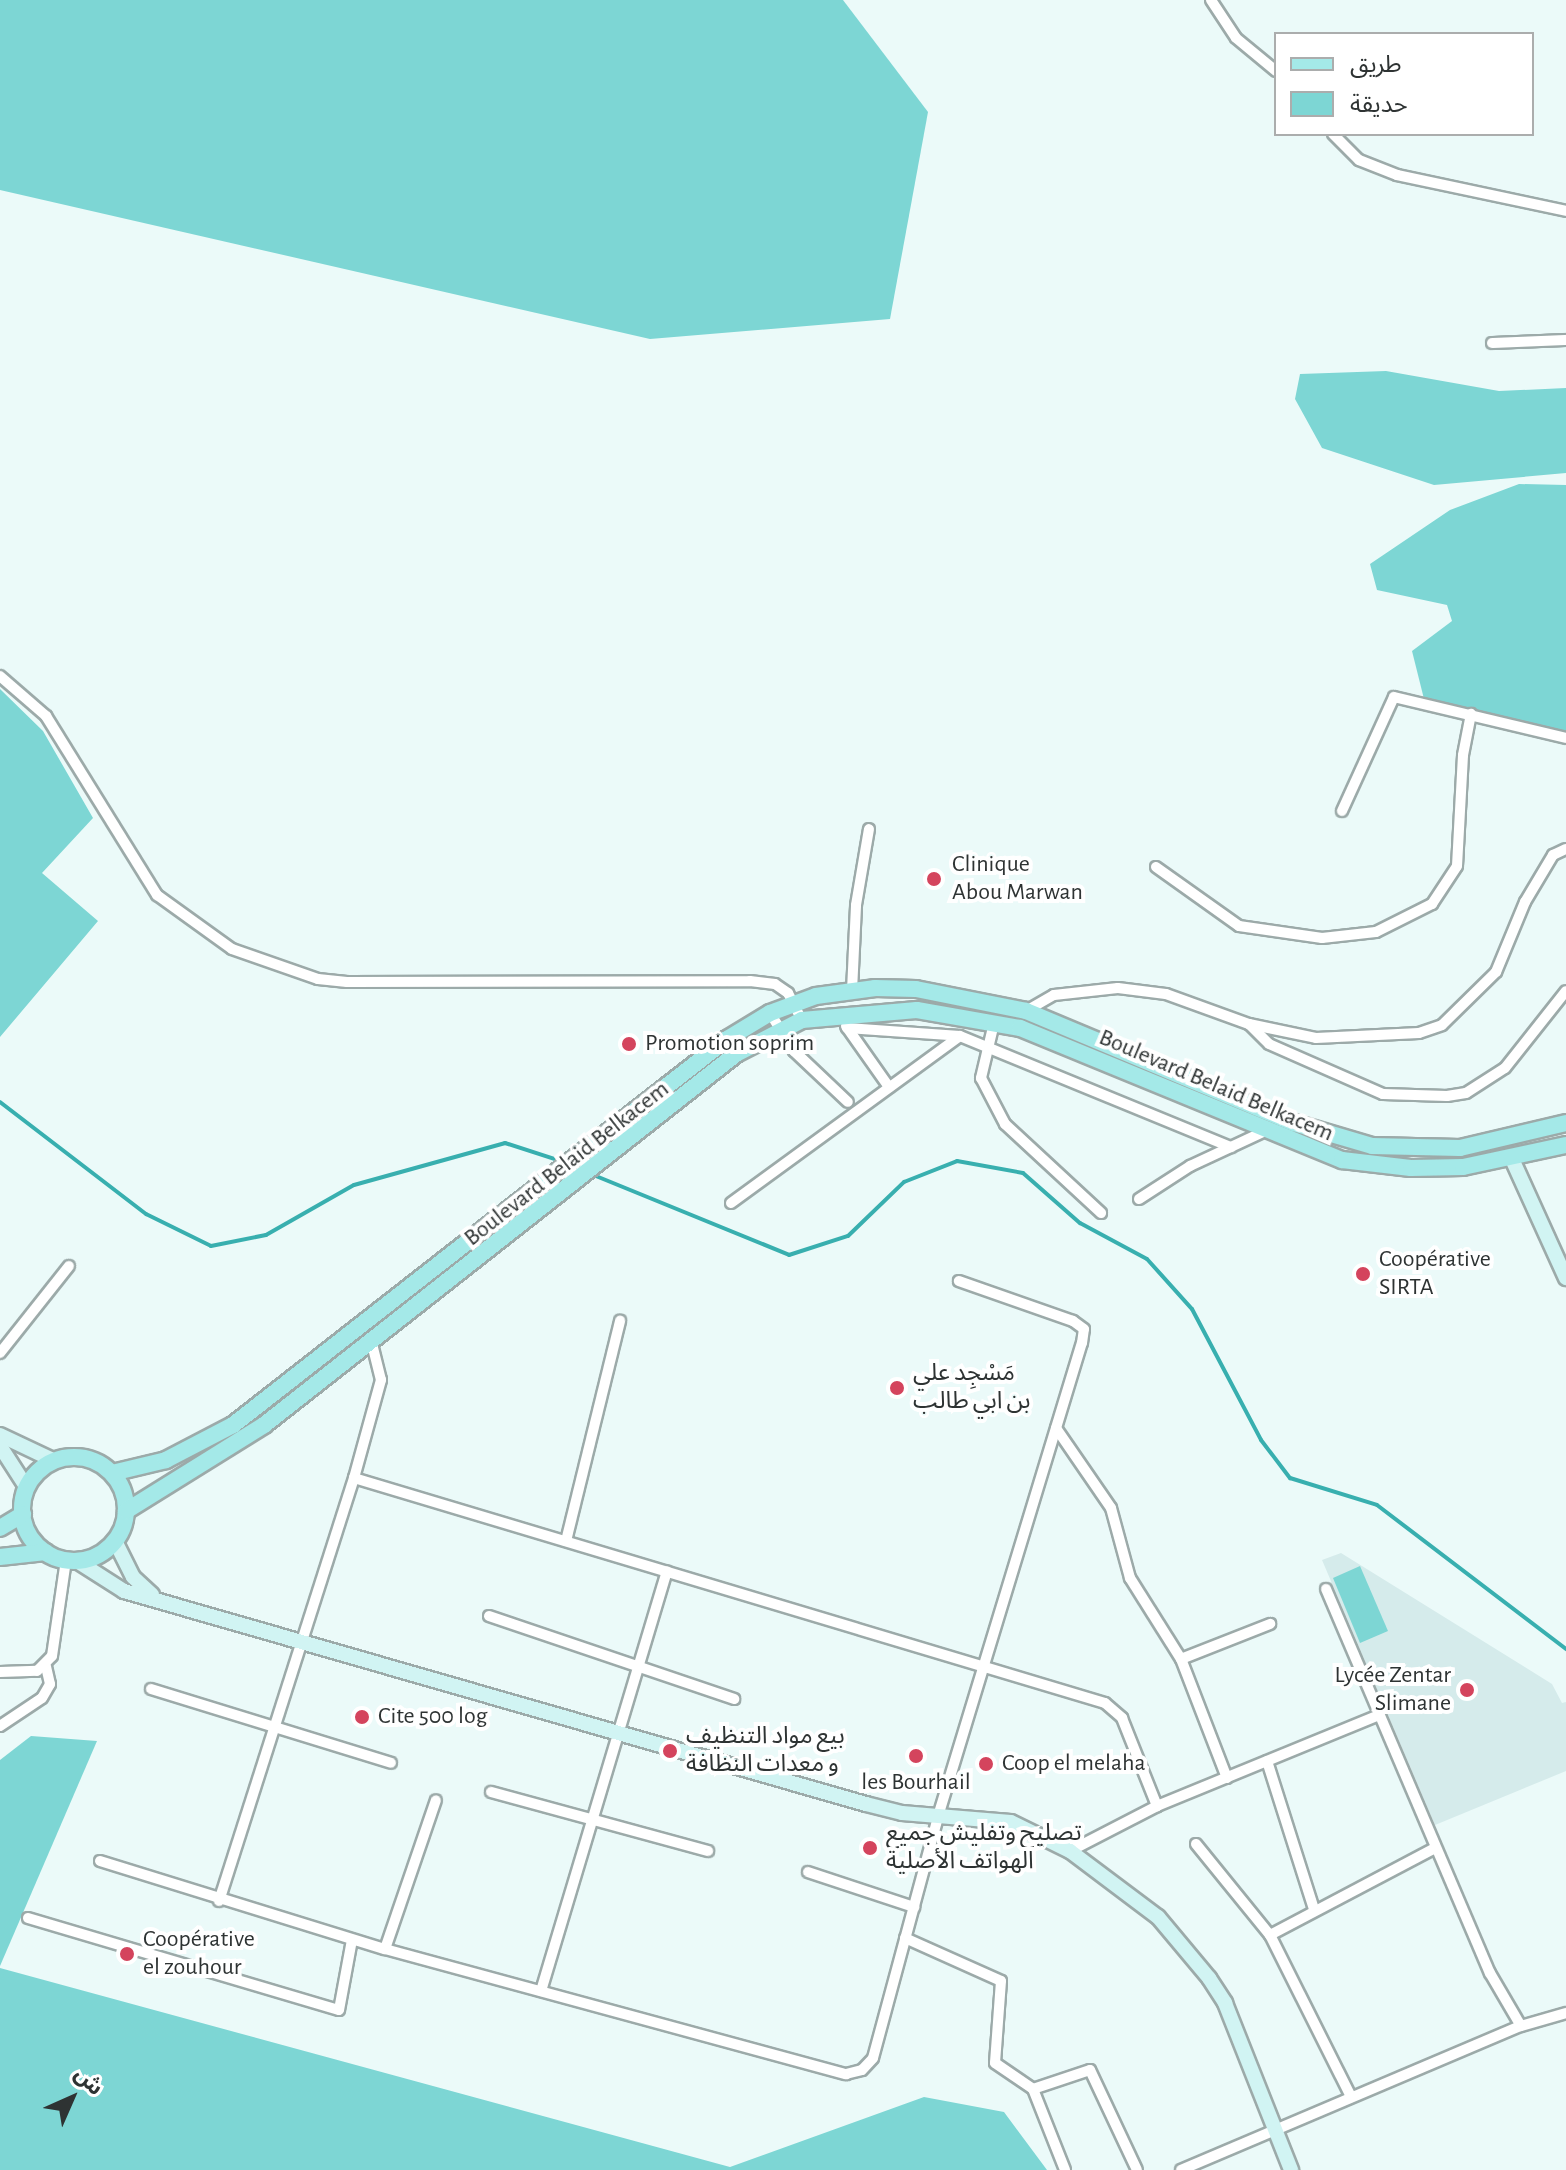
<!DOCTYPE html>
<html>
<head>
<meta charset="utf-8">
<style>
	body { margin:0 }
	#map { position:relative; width:1566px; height:2170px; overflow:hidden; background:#ebfaf9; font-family:"Alegreya Sans","Noto Sans Arabic",sans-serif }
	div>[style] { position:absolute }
	.built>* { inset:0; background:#d5ebeb }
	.green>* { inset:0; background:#7dd6d4 }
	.stream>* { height:4px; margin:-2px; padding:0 2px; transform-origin:2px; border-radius:2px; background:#38afaf }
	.roads { filter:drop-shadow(2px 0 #9caaa9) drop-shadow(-2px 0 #9caaa9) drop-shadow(0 2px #9caaa9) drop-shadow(0 -2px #9caaa9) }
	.street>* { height:10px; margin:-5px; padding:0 5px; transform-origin:5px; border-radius:5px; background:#fff }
	.secondary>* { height:14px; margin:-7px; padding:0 7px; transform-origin:7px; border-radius:7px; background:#d1f4f3 }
	.primary>* { height:16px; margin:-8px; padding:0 8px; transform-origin:8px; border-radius:8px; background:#a4e9e8 }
	.primary>.ring { margin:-8px; padding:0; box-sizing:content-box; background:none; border:16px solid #a4e9e8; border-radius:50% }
	.dots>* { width:22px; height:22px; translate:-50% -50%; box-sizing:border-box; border:4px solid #fff; border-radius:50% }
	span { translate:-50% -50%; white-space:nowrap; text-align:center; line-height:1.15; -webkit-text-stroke:8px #fff; paint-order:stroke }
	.poi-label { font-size:24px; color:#2e3333 }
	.left { translate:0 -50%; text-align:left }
	.right { translate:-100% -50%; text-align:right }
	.street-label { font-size:24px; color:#2e3333 }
	.legend { position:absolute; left:1274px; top:32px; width:260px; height:104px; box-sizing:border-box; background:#fff; border:2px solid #abadad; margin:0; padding:10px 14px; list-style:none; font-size:24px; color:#2e3333 }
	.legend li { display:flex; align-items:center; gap:16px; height:40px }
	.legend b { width:40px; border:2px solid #abadad }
	.north { position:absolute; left:32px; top:2058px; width:80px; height:80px; -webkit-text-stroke:6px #fff; paint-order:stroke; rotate:45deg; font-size:22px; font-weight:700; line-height:32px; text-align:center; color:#2e3333 }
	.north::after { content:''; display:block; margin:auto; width:28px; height:36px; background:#2e3333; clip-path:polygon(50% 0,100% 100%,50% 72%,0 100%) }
</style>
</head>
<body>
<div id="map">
	<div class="built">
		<i style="clip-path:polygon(1341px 1553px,1552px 1684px,1562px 1703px,1566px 1702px,1566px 1771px,1435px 1825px,1322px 1560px)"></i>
	</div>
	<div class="green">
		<i style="clip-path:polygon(0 0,843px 0,928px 112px,890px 319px,650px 339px,0 190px)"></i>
		<i style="clip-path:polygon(1386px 371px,1499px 391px,1566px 388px,1566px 473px,1434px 485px,1322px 448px,1295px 399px,1300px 374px)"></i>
		<i style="clip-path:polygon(1519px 484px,1566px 485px,1566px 732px,1425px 703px,1412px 651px,1452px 621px,1447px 605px,1377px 590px,1370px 564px,1450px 510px)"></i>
		<i style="clip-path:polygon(0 689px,43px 731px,93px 818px,42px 873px,98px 921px,0 1037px)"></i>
		<i style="clip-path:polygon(1360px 1566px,1388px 1631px,1360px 1643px,1333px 1578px)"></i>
		<i style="clip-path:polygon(31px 1736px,97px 1741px,0 1966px,0 1760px)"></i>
		<i style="clip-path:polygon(0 1968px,730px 2167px,924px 2097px,1004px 2112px,1047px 2170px,0 2170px)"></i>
	</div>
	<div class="stream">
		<i style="left:0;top:1102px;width:184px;rotate:37.5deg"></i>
		<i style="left:146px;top:1214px;width:72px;rotate:26.2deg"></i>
		<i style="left:211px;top:1246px;width:56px;rotate:-11.3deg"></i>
		<i style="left:266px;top:1235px;width:101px;rotate:-29.6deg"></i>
		<i style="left:354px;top:1185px;width:157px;rotate:-15.5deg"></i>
		<i style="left:505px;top:1143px;width:59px;rotate:17.8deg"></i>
		<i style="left:591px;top:1174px;width:214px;rotate:22.2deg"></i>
		<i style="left:789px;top:1255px;width:62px;rotate:-17.9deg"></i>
		<i style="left:848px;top:1236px;width:78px;rotate:-44deg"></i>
		<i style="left:904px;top:1182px;width:57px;rotate:-21.6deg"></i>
		<i style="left:957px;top:1161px;width:67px;rotate:10.3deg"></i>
		<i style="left:1023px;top:1173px;width:76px;rotate:41.3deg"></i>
		<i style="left:1080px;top:1223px;width:76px;rotate:28.2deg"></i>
		<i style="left:1147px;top:1259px;width:67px;rotate:48deg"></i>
		<i style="left:1192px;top:1309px;width:148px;rotate:62.2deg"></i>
		<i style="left:1261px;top:1440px;width:48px;rotate:52.7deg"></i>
		<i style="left:1290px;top:1478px;width:91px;rotate:17.2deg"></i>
		<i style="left:1377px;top:1505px;width:238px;rotate:37.3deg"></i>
	</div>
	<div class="roads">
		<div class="street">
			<i style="left:1211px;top:0;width:45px;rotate:56.7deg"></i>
			<i style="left:1236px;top:38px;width:52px;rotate:39.5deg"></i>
			<i style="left:1333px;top:134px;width:37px;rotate:45deg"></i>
			<i style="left:1359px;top:160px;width:41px;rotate:21.5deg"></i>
			<i style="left:1397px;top:175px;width:173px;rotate:12deg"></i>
			<i style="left:1492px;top:343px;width:74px;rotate:-2.3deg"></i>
			<i style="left:0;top:676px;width:61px;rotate:41deg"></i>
			<i style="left:46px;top:716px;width:211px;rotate:58.2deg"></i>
			<i style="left:157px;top:895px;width:92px;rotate:35.8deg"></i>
			<i style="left:232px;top:949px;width:91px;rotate:19.2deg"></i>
			<i style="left:318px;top:979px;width:29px;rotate:6deg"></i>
			<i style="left:347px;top:982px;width:403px;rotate:-0.1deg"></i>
			<i style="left:750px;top:981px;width:25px;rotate:7deg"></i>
			<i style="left:775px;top:984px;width:16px;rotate:35deg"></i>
			<i style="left:788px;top:993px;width:30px;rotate:63deg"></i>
			<i style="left:1342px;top:811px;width:125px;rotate:-65.5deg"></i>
			<i style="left:1394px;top:697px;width:177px;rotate:13.4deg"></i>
			<i style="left:1156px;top:867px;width:102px;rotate:35.4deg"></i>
			<i style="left:1239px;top:926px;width:84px;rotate:8.2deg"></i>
			<i style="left:1322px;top:938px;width:54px;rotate:-6.3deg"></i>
			<i style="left:1376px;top:932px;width:63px;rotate:-26.6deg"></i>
			<i style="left:1432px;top:904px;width:45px;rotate:-56.7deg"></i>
			<i style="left:1457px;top:866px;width:111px;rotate:-86.9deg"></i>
			<i style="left:1463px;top:755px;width:42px;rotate:-79deg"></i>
			<i style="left:852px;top:991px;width:86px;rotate:-87.3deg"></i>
			<i style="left:856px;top:905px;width:77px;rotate:-80.3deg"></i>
			<i style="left:1026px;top:1011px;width:32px;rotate:-30deg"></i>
			<i style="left:1054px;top:995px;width:64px;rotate:-6.2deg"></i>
			<i style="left:1118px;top:988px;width:48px;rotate:7.1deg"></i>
			<i style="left:1166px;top:994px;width:88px;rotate:19.9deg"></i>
			<i style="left:1249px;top:1024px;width:68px;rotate:11.8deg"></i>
			<i style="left:1316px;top:1038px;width:103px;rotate:-2.8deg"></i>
			<i style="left:1419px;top:1033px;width:24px;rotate:-19deg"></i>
			<i style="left:1442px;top:1025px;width:76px;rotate:-44.5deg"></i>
			<i style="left:1496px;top:972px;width:76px;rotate:-67.5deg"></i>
			<i style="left:1525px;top:902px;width:55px;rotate:-59.2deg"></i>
			<i style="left:1553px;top:855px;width:14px;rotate:-25deg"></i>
			<i style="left:770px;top:1013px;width:45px;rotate:57.7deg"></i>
			<i style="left:794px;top:1051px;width:74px;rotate:43.4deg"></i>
			<i style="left:994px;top:1023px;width:57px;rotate:103.3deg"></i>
			<i style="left:981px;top:1078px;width:52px;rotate:62.4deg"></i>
			<i style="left:1005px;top:1124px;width:131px;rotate:42.8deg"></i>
			<i style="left:1249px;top:1024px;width:28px;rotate:45deg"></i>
			<i style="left:1269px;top:1044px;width:124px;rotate:23.7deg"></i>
			<i style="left:1383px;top:1094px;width:64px;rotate:1.8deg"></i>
			<i style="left:1447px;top:1096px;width:19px;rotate:-9deg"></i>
			<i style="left:1466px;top:1093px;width:46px;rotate:-32.7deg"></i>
			<i style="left:1505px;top:1068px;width:98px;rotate:-51.6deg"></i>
			<i style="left:846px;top:1026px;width:75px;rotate:54.8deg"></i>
			<i style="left:847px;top:1028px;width:113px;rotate:4deg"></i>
			<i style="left:1139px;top:1199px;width:61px;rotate:-32.9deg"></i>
			<i style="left:1190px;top:1166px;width:83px;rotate:-25deg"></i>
			<i style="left:731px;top:1203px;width:283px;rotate:-36.1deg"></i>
			<i style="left:960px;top:1036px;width:293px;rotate:22.3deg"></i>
			<i style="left:0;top:1353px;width:111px;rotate:-51.6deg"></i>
			<i style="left:1056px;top:1428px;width:97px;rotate:55.5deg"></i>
			<i style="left:1111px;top:1508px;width:73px;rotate:74.8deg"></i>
			<i style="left:1130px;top:1578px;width:96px;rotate:57.8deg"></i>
			<i style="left:354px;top:1478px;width:784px;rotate:16.68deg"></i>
			<i style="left:1105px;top:1703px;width:23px;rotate:41deg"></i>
			<i style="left:1122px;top:1718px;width:95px;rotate:68.3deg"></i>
			<i style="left:566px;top:1541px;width:227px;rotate:-76.2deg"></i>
			<i style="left:1326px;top:1589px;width:418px;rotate:66.9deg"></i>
			<i style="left:1490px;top:1973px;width:61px;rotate:59.7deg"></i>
			<i style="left:489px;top:1616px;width:259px;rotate:18.7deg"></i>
			<i style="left:0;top:1672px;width:37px;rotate:-2deg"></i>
			<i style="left:37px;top:1671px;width:21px;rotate:-45deg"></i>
			<i style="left:52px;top:1656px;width:97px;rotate:-81.7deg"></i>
			<i style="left:151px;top:1689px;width:251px;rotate:17.1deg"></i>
			<i style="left:0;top:1726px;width:50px;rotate:-33.7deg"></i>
			<i style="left:42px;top:1698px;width:16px;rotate:-60deg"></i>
			<i style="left:50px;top:1684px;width:18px;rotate:-103deg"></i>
			<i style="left:1267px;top:1761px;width:155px;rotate:72.4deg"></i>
			<i style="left:1227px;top:1778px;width:128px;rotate:-111.1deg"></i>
			<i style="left:1181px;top:1659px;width:96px;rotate:-21.5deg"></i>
			<i style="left:491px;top:1792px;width:225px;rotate:15.2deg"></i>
			<i style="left:1196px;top:1844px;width:117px;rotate:50.9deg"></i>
			<i style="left:1270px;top:1935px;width:181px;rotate:63.4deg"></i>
			<i style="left:1070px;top:1851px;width:98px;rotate:-27.3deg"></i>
			<i style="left:1157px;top:1806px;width:240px;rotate:-22.3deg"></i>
			<i style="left:100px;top:1861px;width:298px;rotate:17.2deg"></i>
			<i style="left:385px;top:1949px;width:478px;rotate:15.2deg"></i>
			<i style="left:846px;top:2074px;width:16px;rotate:-14deg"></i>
			<i style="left:862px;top:2070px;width:16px;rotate:-47deg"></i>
			<i style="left:873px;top:2058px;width:254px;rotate:-74.9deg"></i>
			<i style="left:939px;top:1813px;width:491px;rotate:-73.1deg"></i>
			<i style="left:1082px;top:1343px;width:14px;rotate:-82deg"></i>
			<i style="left:1084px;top:1329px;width:14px;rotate:-144deg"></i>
			<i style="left:1073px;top:1321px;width:121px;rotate:-160.7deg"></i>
			<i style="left:808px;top:1872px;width:112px;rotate:18.3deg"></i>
			<i style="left:219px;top:1901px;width:444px;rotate:-72.3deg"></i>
			<i style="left:354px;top:1478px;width:102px;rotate:-74.6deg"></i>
			<i style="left:381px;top:1380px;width:36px;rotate:-104deg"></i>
			<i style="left:28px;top:1918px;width:324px;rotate:16.5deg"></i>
			<i style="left:339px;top:2010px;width:71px;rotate:-79.5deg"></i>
			<i style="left:1270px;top:1935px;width:187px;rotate:-27.8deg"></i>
			<i style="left:905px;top:1938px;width:105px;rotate:24.1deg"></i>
			<i style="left:1001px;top:1981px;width:82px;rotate:94.2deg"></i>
			<i style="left:995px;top:2063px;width:46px;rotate:34.4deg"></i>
			<i style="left:1033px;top:2089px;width:87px;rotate:68.4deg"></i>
			<i style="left:385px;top:1949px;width:157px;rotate:-71.1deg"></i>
			<i style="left:541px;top:1991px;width:438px;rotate:-73.3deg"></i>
			<i style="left:1033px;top:2089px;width:60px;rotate:-18.4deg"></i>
			<i style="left:1090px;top:2070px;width:110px;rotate:64.8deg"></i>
			<i style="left:1181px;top:2170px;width:369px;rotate:-23deg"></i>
			<i style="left:1521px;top:2026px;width:47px;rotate:-16.1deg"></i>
		</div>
		<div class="secondary">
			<i style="left:1512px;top:1159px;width:131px;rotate:65.6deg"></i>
			<i style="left:0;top:1435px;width:61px;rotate:25.3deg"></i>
			<i style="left:0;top:1446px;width:50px;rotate:57.3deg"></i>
			<i style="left:115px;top:1541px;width:40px;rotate:63.4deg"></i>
			<i style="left:133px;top:1577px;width:26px;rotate:43deg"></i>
			<i style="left:77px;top:1561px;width:56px;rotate:32.6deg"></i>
			<i style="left:124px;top:1591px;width:772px;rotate:16.02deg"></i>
			<i style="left:866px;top:1804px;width:37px;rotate:14deg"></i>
			<i style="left:902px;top:1813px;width:109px;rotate:4.7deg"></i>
			<i style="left:1011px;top:1822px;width:66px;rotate:26.2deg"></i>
			<i style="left:1070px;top:1851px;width:110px;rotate:36.9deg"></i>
			<i style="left:1158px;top:1917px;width:80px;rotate:50.1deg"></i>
			<i style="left:1209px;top:1978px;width:30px;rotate:57deg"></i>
			<i style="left:1225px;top:2003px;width:180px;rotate:68.4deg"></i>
		</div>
		<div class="primary">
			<i class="ring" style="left:22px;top:1457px;width:88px;height:88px"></i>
			<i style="left:112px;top:1473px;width:56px;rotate:-13.5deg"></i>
			<i style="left:166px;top:1460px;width:76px;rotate:-27.6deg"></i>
			<i style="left:233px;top:1425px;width:627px;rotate:-38deg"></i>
			<i style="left:727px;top:1039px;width:50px;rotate:-31.2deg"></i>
			<i style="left:770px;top:1013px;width:49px;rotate:-20.3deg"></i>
			<i style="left:816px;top:996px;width:60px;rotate:-7.7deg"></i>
			<i style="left:875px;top:988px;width:41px;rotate:1.4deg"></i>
			<i style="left:916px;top:989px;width:112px;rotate:11.3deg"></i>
			<i style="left:1026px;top:1011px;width:290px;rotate:22.7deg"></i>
			<i style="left:1294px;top:1123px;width:81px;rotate:16.4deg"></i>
			<i style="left:1372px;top:1146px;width:88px;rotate:1.3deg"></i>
			<i style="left:1460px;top:1148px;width:109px;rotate:-13.3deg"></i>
			<i style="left:126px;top:1511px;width:163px;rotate:-31.9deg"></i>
			<i style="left:264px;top:1425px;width:600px;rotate:-38.17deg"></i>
			<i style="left:736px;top:1054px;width:74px;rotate:-27.3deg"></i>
			<i style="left:802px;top:1020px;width:115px;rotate:-5deg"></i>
			<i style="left:917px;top:1010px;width:105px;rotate:9.9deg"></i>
			<i style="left:1020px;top:1028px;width:348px;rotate:22.3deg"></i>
			<i style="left:1342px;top:1160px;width:69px;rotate:6.6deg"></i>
			<i style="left:1411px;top:1168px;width:52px;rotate:-1.1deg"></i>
			<i style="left:1463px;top:1167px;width:105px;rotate:-12.1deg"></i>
			<i style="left:0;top:1528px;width:27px;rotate:-31deg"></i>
			<i style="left:0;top:1557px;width:46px;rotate:-6.2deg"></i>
		</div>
	</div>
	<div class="dots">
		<i style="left:934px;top:879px;background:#d4445d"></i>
		<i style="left:629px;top:1044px;background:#d4445d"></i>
		<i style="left:1363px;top:1274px;background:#d4445d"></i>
		<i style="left:897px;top:1388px;background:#d4445d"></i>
		<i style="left:1467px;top:1690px;background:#d4445d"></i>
		<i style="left:362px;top:1717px;background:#d4445d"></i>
		<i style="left:670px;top:1751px;background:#d4445d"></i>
		<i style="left:916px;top:1756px;background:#d4445d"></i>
		<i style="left:986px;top:1764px;background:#d4445d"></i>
		<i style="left:870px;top:1848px;background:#d4445d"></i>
		<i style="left:127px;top:1954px;background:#d4445d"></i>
	</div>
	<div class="poi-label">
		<span class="left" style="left:952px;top:879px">Clinique<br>Abou Marwan</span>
		<span class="left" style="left:645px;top:1044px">Promotion soprim</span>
		<span class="left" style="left:1379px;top:1274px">Coopérative<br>SIRTA</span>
		<span class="left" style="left:913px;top:1388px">مَسْجِد علي<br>بن ابي طالب</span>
		<span class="right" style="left:1451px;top:1690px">Lycée Zentar<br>Slimane</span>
		<span class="left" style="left:378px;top:1717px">Cite 500 log</span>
		<span class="left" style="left:686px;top:1751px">بيع مواد التنظيف<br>و معدات النظافة</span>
		<span class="left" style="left:1002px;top:1764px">Coop el melaha</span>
		<span style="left:916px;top:1783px">les Bourhail</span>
		<span class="left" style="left:886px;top:1848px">تصليح وتفليش جميع<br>الهواتف الأصلية</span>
		<span class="left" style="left:143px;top:1954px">Coopérative<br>el zouhour</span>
	</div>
	<div class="street-label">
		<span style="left:1216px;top:1086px;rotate:23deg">Boulevard Belaid Belkacem</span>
		<span style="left:567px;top:1164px;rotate:-38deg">Boulevard Belaid Belkacem</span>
	</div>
	<ul class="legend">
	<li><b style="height:10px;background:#a4e9e8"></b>طريق</li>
	<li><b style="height:22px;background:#7dd6d4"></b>حديقة</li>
	</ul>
	<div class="north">ش</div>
</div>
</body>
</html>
